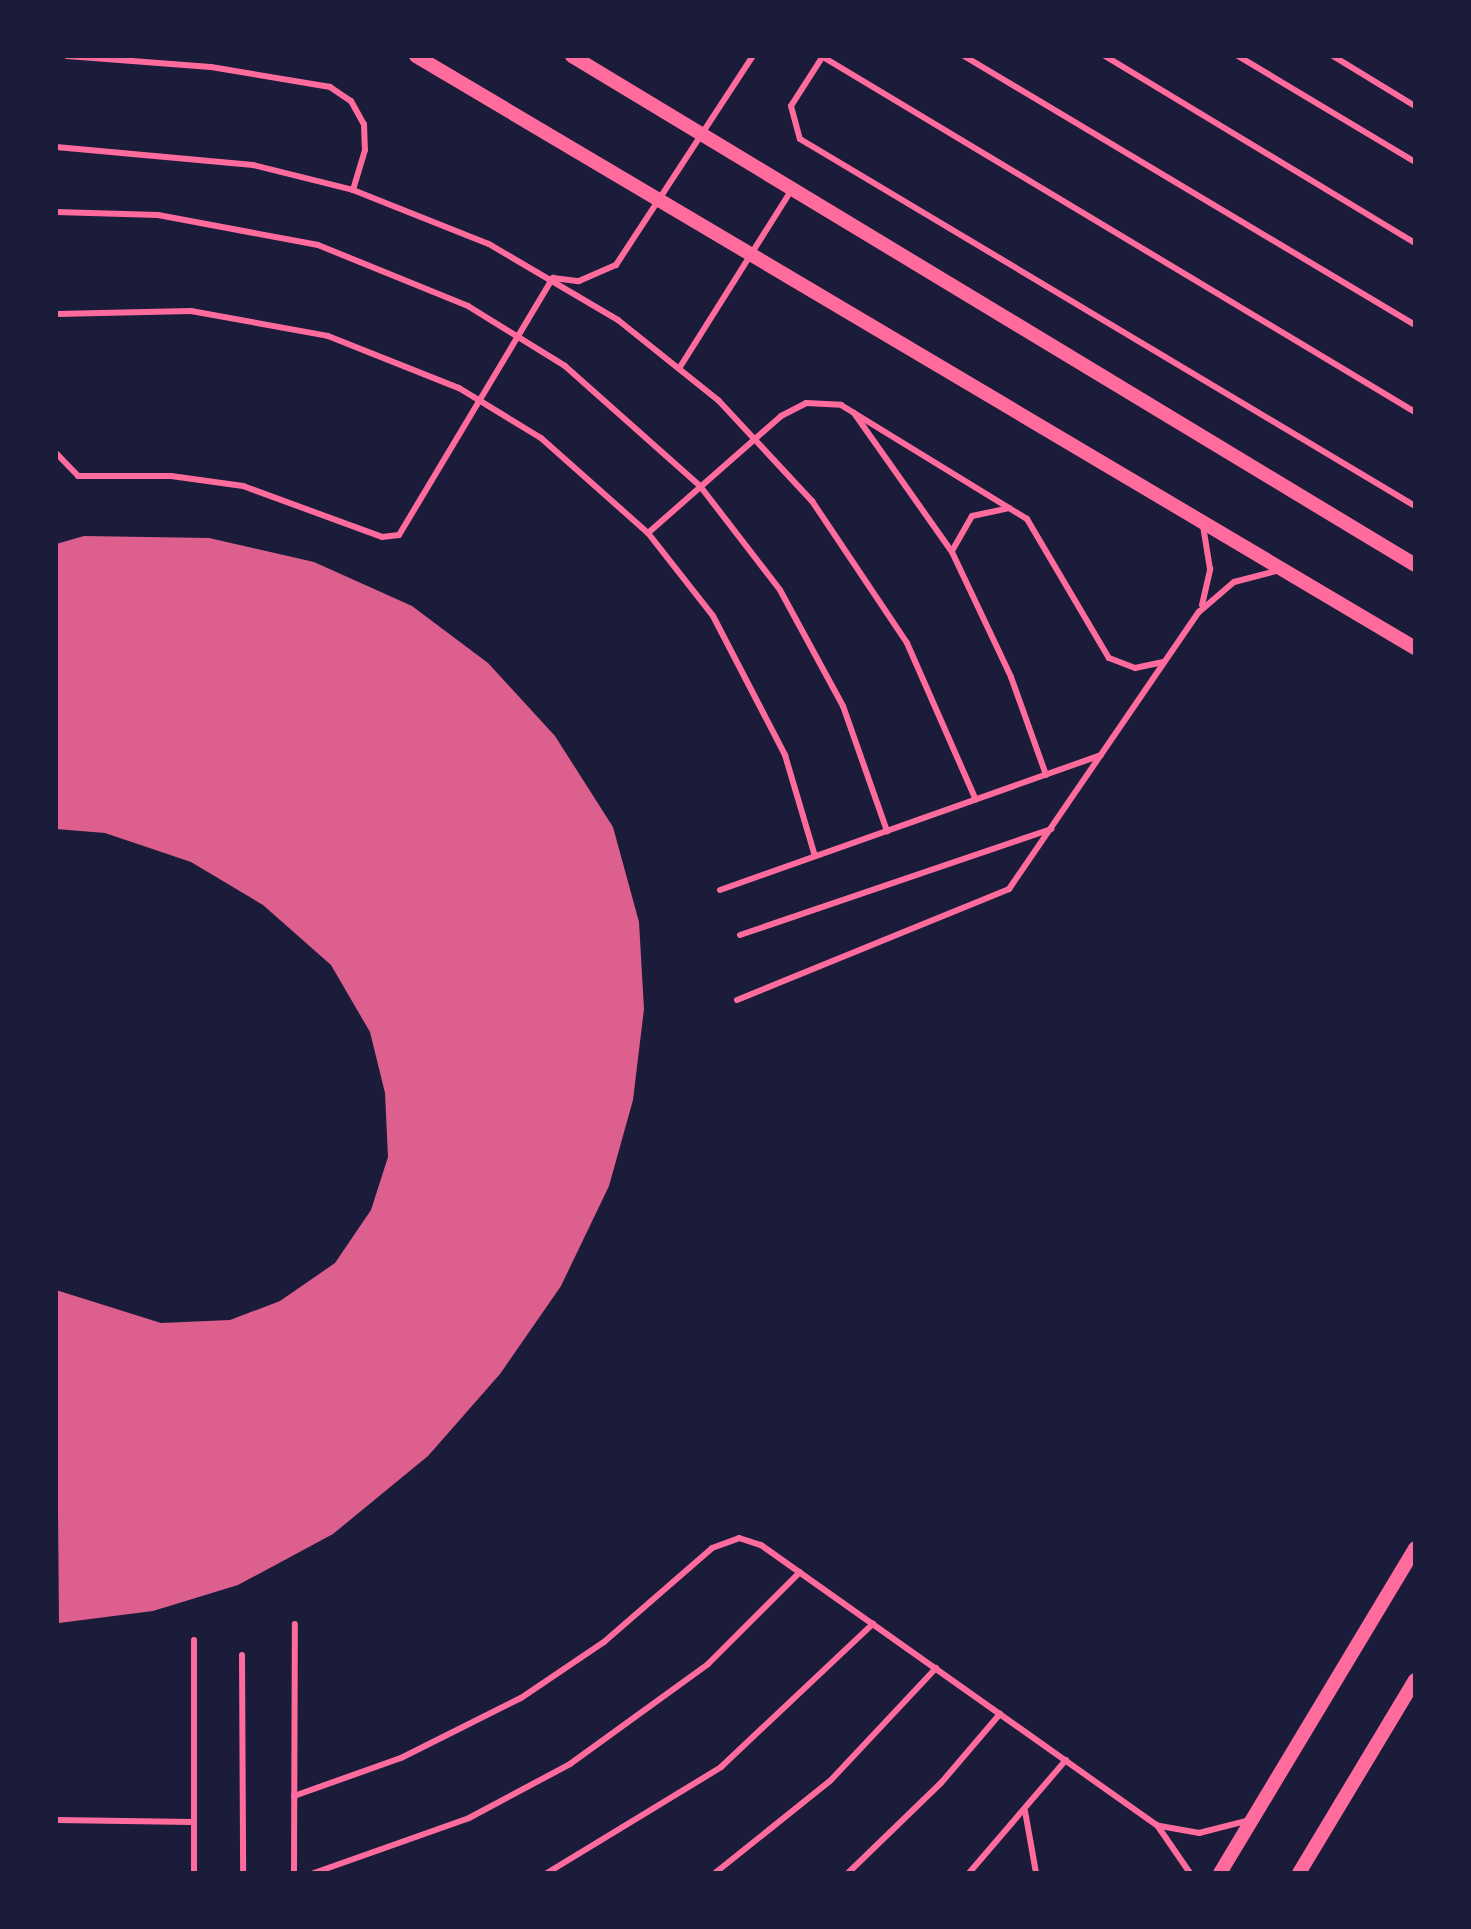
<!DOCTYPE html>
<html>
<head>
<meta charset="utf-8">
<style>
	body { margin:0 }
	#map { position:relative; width:1471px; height:1929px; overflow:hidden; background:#1b1b3a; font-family:"Fira Sans Condensed",sans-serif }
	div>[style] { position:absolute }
	.building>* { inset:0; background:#dd5f8e }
	.service>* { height:6px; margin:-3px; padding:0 3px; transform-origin:3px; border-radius:3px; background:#ff6b9d }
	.tertiary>* { height:14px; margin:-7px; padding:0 7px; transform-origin:7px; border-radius:7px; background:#ff6b9d }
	span { translate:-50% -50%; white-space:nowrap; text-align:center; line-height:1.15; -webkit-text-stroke:8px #1b1b3a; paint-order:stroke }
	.frame { position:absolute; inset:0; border:58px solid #1b1b3a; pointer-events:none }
</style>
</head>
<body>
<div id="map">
	<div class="building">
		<i style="clip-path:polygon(84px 536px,209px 538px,314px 562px,412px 606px,488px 663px,555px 736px,613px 827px,639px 922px,644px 1009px,633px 1100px,609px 1186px,561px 1286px,500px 1374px,428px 1456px,333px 1534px,238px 1585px,153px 1611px,59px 1623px,56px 1290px,161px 1323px,230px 1320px,280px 1301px,335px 1263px,371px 1210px,388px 1157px,385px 1093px,370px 1032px,331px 965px,263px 905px,191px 862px,105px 833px,56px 829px,56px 544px)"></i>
	</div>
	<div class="service">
		<i style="left:67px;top:56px;width:144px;rotate:4.4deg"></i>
		<i style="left:211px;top:67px;width:121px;rotate:9.5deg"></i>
		<i style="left:330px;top:87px;width:25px;rotate:34deg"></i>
		<i style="left:351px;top:101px;width:26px;rotate:61deg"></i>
		<i style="left:364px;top:124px;width:26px;rotate:88deg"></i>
		<i style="left:365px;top:150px;width:42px;rotate:106.7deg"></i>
		<i style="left:823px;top:56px;width:59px;rotate:122.6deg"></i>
		<i style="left:791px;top:106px;width:34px;rotate:75deg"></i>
		<i style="left:800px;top:139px;width:716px;rotate:30.83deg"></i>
		<i style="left:964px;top:56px;width:525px;rotate:30.81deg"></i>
		<i style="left:1105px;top:56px;width:362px;rotate:31.1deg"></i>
		<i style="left:1238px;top:56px;width:206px;rotate:30.9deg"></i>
		<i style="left:1333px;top:56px;width:96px;rotate:31.4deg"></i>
		<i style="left:823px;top:57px;width:690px;rotate:30.95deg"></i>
		<i style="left:56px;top:147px;width:198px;rotate:5.2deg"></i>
		<i style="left:253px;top:165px;width:103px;rotate:14deg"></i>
		<i style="left:353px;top:190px;width:146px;rotate:21.7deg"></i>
		<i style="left:489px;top:244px;width:150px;rotate:30.5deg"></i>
		<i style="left:618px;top:320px;width:129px;rotate:38.7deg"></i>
		<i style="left:719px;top:401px;width:137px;rotate:47.1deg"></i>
		<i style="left:812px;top:501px;width:171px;rotate:56.2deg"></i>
		<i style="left:907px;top:643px;width:171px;rotate:66.3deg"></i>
		<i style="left:56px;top:212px;width:102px;rotate:1.7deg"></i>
		<i style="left:158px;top:215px;width:163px;rotate:10.6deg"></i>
		<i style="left:318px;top:245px;width:162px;rotate:22.1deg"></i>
		<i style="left:468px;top:306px;width:114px;rotate:31.7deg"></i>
		<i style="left:565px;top:366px;width:181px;rotate:41.6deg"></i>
		<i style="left:700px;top:486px;width:131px;rotate:52.4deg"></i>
		<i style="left:780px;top:590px;width:132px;rotate:61.5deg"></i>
		<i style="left:843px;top:706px;width:133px;rotate:70.6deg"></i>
		<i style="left:56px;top:314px;width:135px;rotate:-1.3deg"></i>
		<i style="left:191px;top:311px;width:139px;rotate:10.3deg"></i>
		<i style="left:328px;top:336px;width:141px;rotate:21.7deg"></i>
		<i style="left:459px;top:388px;width:96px;rotate:31.4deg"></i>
		<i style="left:541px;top:438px;width:143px;rotate:41.6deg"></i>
		<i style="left:648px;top:533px;width:105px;rotate:51.9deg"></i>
		<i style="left:713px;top:616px;width:157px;rotate:62.6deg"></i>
		<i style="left:785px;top:755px;width:105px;rotate:73.5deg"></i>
		<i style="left:680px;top:367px;width:208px;rotate:-57.8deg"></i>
		<i style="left:854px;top:413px;width:170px;rotate:54.8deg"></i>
		<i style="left:952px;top:552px;width:138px;rotate:64.7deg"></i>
		<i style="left:1011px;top:677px;width:104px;rotate:70.3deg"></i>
		<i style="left:56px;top:453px;width:32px;rotate:46deg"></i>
		<i style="left:78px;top:476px;width:93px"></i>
		<i style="left:171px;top:476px;width:73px;rotate:7.9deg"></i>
		<i style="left:243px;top:486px;width:148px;rotate:20.1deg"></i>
		<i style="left:382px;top:537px;width:17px;rotate:-7deg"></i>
		<i style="left:399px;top:535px;width:300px;rotate:-59.1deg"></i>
		<i style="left:553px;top:278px;width:26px;rotate:7deg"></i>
		<i style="left:579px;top:281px;width:40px;rotate:-23.4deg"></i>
		<i style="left:616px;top:265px;width:250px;rotate:-56.8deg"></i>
		<i style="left:648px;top:533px;width:177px;rotate:-41.3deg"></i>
		<i style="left:781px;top:416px;width:28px;rotate:-27deg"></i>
		<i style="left:806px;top:403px;width:35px;rotate:3deg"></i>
		<i style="left:841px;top:405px;width:218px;rotate:31.5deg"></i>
		<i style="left:1027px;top:519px;width:161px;rotate:59.5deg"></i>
		<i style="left:1109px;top:658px;width:28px;rotate:21deg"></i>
		<i style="left:1135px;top:668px;width:29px;rotate:-12deg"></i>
		<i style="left:952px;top:551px;width:40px;rotate:-60.3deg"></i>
		<i style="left:972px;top:516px;width:38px;rotate:-12deg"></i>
		<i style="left:1202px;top:605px;width:37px;rotate:-77deg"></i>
		<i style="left:1210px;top:569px;width:44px;rotate:-99.2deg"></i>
		<i style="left:720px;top:890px;width:404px;rotate:-19.5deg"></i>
		<i style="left:740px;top:935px;width:329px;rotate:-18.8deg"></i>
		<i style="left:737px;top:1000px;width:294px;rotate:-22.2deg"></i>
		<i style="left:1009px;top:889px;width:336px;rotate:-55.6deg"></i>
		<i style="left:1199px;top:612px;width:46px;rotate:-40.6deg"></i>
		<i style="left:1234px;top:582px;width:43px;rotate:-14.7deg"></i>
		<i style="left:194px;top:1640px;width:233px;rotate:90deg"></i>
		<i style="left:242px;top:1655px;width:218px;rotate:89.7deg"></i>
		<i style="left:294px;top:1796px;width:114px;rotate:-19.6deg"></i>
		<i style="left:401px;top:1758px;width:134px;rotate:-26.6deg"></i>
		<i style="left:521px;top:1698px;width:100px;rotate:-34deg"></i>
		<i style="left:604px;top:1642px;width:143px;rotate:-41deg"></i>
		<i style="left:712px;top:1548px;width:29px;rotate:-20deg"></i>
		<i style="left:739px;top:1538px;width:23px;rotate:18deg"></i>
		<i style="left:761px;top:1545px;width:485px;rotate:35.3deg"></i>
		<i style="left:1157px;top:1825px;width:58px;rotate:55.5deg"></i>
		<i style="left:1025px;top:1811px;width:63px;rotate:79.9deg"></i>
		<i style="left:56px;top:1820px;width:136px;rotate:0.8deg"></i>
		<i style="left:1160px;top:1826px;width:40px;rotate:10deg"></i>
		<i style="left:1199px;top:1833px;width:49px;rotate:-14.3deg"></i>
		<i style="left:294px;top:1873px;width:249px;rotate:-89.8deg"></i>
		<i style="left:314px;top:1873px;width:164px;rotate:-19.5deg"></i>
		<i style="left:469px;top:1818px;width:115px;rotate:-28.1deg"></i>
		<i style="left:570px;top:1764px;width:170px;rotate:-35.9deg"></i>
		<i style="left:708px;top:1664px;width:130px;rotate:-45deg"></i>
		<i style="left:547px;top:1873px;width:204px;rotate:-31.3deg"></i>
		<i style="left:721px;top:1767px;width:209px;rotate:-43.3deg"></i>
		<i style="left:715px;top:1873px;width:147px;rotate:-38.7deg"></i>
		<i style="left:830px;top:1781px;width:155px;rotate:-46.8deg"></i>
		<i style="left:848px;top:1873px;width:129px;rotate:-44.1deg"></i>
		<i style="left:941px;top:1783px;width:91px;rotate:-49.5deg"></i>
		<i style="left:969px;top:1873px;width:149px;rotate:-49.4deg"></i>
	</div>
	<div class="tertiary">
		<i style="left:416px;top:56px;width:1161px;rotate:30.65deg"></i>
		<i style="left:572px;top:56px;width:985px;rotate:31.12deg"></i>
		<i style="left:1220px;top:1873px;width:379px;rotate:-59deg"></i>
		<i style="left:1299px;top:1873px;width:225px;rotate:-59deg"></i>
	</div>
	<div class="frame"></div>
</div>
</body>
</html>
